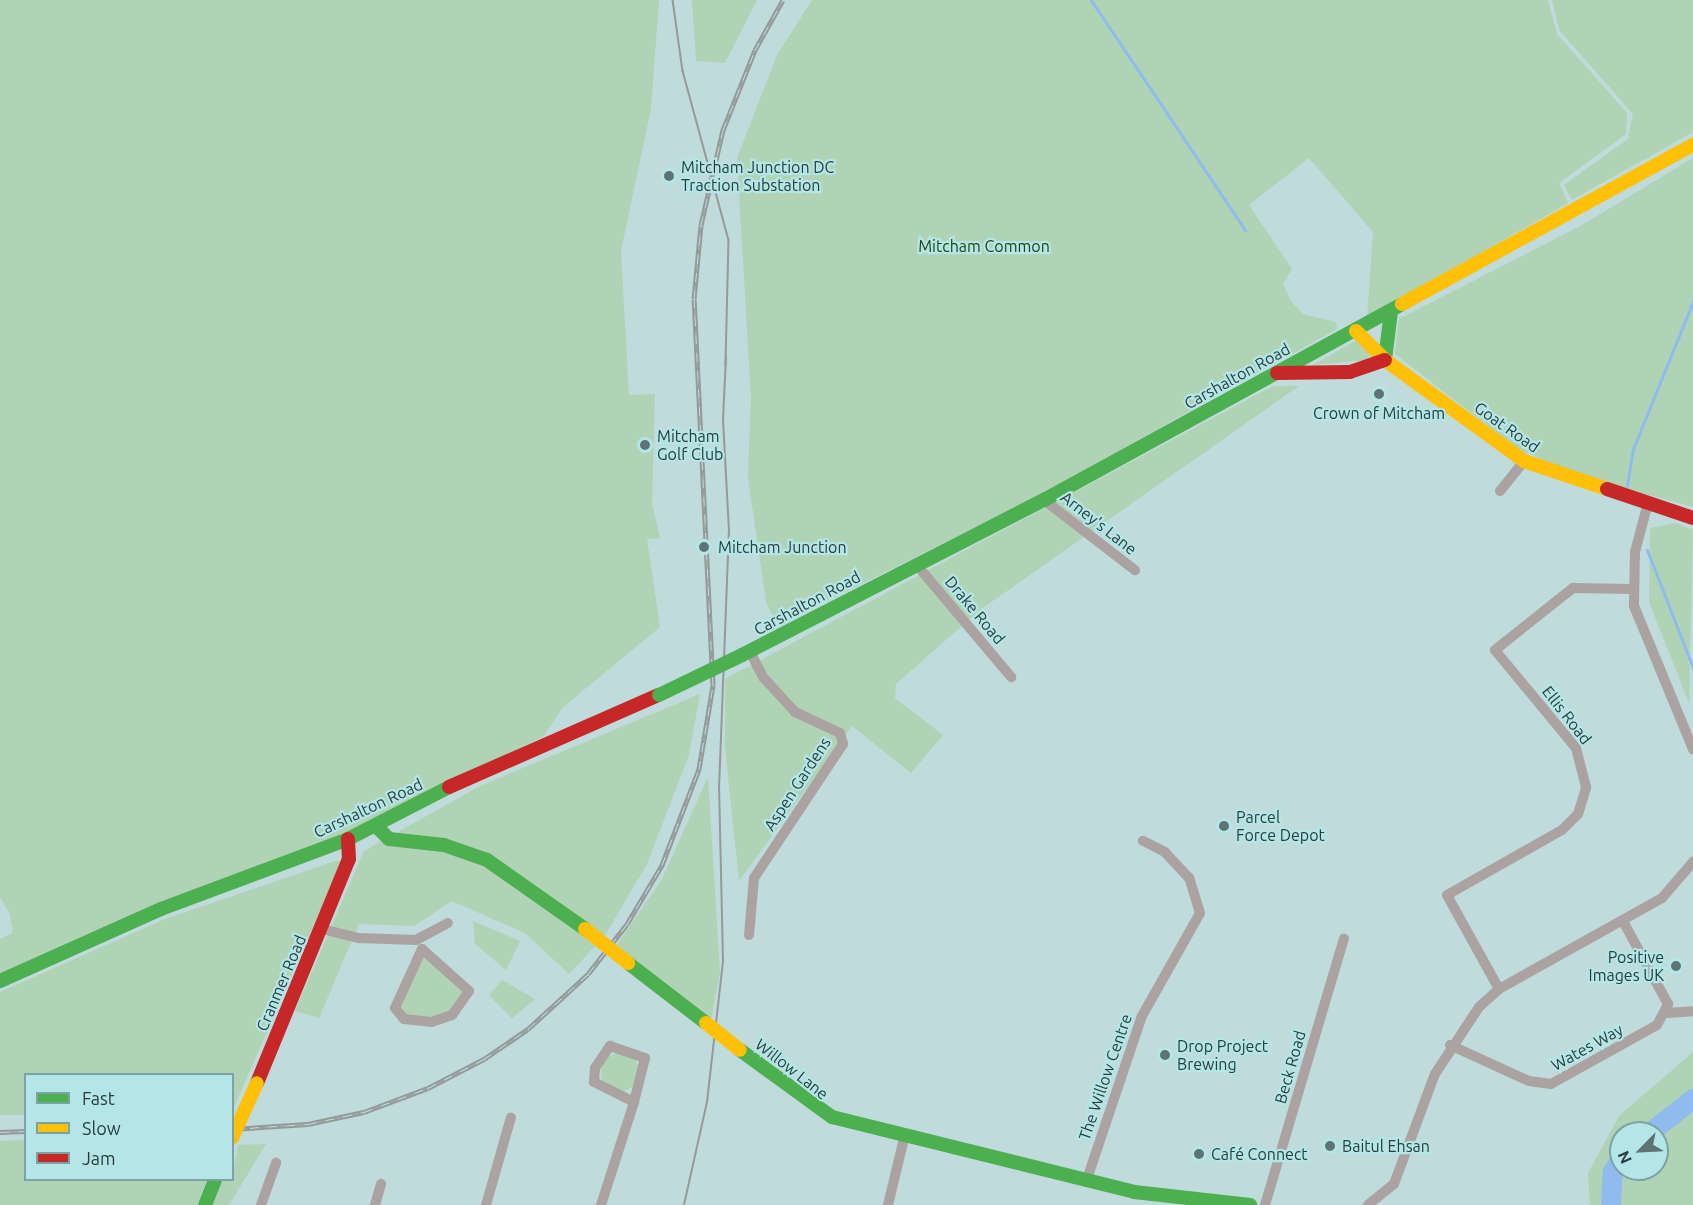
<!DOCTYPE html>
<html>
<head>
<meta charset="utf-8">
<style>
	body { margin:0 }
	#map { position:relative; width:1693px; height:1205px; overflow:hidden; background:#c0dbdb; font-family:Ubuntu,sans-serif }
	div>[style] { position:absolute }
	.green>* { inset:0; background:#b0d2b5 }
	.round { border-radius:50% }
	.stream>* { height:3px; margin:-1.5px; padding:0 1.5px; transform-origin:1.5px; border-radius:1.5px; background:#90bbef }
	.river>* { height:20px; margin:-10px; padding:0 10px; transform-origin:10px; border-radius:10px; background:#90bbef }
	.street>* { height:10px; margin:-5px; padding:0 5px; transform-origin:5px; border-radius:5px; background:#aba2a2 }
	.fast>* { height:14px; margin:-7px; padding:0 7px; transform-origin:7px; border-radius:7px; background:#4caf50 }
	.slow>* { height:14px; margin:-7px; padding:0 7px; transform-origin:7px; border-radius:7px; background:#ffc107 }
	.jam>* { height:14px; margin:-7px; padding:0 7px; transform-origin:7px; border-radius:7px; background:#c62828 }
	.tram>* { height:1.5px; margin:-0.75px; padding:0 0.75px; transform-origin:0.75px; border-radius:0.75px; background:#959999 }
	.rail>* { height:5px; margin-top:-2.5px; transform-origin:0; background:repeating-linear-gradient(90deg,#b4e6e7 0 9px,#959999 0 18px); box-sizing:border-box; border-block:2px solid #959999 }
	.fast-bridge>* { height:14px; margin:-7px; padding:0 7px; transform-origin:7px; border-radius:7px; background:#4caf50 }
	.slow-bridge>* { height:14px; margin:-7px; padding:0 7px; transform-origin:7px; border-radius:7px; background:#ffc107 }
	.dots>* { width:16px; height:16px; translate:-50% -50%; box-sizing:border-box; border:3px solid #b4e6e7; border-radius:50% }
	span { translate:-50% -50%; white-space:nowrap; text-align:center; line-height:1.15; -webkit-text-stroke:4.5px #b4e6e7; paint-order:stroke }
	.poi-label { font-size:16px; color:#293d3d }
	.left { translate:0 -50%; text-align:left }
	.right { translate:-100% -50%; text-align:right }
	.park-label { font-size:16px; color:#1f4510 }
	.street-label { font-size:16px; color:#293d3d }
	.legend { position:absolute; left:24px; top:1073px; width:210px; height:108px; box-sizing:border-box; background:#b4e6e7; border:2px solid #7ca2a3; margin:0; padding:8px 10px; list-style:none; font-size:18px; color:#293d3d }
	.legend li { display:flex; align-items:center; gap:12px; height:30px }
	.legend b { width:30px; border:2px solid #7ca2a3 }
	.north { position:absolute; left:1609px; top:1121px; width:60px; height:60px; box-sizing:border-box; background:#b4e6e7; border:2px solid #7ca2a3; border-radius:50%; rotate:246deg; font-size:16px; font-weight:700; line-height:24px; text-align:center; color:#293d3d }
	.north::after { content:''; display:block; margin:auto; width:21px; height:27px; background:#5e7474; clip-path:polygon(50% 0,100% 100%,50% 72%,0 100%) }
</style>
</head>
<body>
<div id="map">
	<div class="green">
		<i style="clip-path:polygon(0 0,659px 0,651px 109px,621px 251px,629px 395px,655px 394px,652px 504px,660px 538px,647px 539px,660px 627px,562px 708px,544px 736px,354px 831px,0 973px,0 939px,13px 933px,10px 914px,0 897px)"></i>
		<i style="clip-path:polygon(692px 0,757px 0,725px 63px,696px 61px)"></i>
		<i style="clip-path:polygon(812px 0,1548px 0,1557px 34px,1627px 113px,1626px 134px,1559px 183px,1568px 203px,1367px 318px,1373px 232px,1309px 158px,1249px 205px,1292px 269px,1283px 284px,1291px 301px,1303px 314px,1336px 322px,1337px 329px,1041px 494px,794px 618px,776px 621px,766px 602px,748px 478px,751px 397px,737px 158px,777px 55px)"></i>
		<i style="clip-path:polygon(1552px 0,1693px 0,1693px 132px,1572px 200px,1564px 185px,1628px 139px,1633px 114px,1559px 30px)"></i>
		<i style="clip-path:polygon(1693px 158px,1693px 507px,1580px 476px,1518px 449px,1395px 354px,1399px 319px,1582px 225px)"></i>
		<i style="clip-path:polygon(1357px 340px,1371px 354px,1366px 360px,1313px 365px)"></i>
		<i style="clip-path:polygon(1273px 386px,1299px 386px,980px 610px,896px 684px,895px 698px,943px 735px,911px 773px,852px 726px,739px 881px,725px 748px,725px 679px)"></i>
		<i style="clip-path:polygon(1676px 523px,1693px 530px,1689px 703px,1649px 602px,1650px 528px)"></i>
		<i style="clip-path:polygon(700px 694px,689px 755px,647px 864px,604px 937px,569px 974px,525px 933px,452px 901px,414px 926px,359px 924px,319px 1018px,295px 1011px,364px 851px,480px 786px)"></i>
		<i style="clip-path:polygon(708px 777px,720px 972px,711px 1020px,616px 946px,662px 879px)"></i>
		<i style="clip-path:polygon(335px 861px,342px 861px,233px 1109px,232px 1074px,26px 1074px,25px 1115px,0 1115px,0 992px,165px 919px)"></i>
		<i style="clip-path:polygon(473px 921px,520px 941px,506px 970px,475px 944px)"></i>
		<i style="clip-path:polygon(418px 951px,462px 983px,465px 998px,432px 1026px,398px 1011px)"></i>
		<i style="clip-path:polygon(502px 980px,535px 999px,512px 1018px,489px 995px)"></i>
		<i style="clip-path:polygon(evenodd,1693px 1052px,1693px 1205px,1590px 1205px,1588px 1173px,1619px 1116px,1693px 1052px,1621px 1133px,1657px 1133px,1657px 1169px,1621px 1169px,1621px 1133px)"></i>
		<i class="round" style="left:601px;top:1053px;width:38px;height:38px"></i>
		<i style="clip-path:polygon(25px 1140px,26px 1180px,207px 1180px,197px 1205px,0 1205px,0 1141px)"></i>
		<i style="clip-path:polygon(266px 1144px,229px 1205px,212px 1205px,223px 1180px,232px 1180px,238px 1145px)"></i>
	</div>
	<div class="stream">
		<i style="left:1091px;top:0;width:277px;rotate:56.2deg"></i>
		<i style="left:1627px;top:486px;width:37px;rotate:-81deg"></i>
		<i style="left:1633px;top:449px;width:160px;rotate:-67.9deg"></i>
		<i style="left:1647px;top:550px;width:127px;rotate:68.7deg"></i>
	</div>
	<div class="river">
		<i style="left:1650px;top:1133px;width:55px;rotate:-38.3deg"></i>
		<i style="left:1611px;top:1205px;width:33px;rotate:-87deg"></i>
		<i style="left:1613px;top:1172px;width:15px;rotate:-58deg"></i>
	</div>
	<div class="street">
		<i style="left:1500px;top:491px;width:38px;rotate:-51deg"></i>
		<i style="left:1044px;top:500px;width:115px;rotate:37.6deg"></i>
		<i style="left:1648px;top:503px;width:51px;rotate:104.9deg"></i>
		<i style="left:1635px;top:552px;width:54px;rotate:91.1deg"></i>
		<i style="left:1634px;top:606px;width:155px;rotate:67.6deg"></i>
		<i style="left:916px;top:564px;width:148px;rotate:49.9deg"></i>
		<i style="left:322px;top:929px;width:38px;rotate:14deg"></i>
		<i style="left:359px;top:938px;width:57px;rotate:2deg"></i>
		<i style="left:416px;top:940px;width:36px;rotate:-28deg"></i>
		<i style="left:749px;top:935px;width:57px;rotate:-85deg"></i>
		<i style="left:754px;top:878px;width:161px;rotate:-56.4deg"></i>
		<i style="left:843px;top:744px;width:11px;rotate:-105deg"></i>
		<i style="left:840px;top:733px;width:50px;rotate:-155deg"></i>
		<i style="left:795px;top:712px;width:47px;rotate:-132.4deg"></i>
		<i style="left:763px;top:677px;width:29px;rotate:-117deg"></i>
		<i style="left:422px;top:949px;width:63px;rotate:41.8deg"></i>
		<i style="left:469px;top:991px;width:29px;rotate:125deg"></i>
		<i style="left:452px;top:1015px;width:21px;rotate:161deg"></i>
		<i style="left:432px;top:1022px;width:28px;rotate:-174deg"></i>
		<i style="left:404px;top:1019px;width:14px;rotate:-129deg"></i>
		<i style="left:395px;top:1008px;width:65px;rotate:-65.4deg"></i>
		<i style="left:1499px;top:989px;width:107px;rotate:-119deg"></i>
		<i style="left:1447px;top:895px;width:132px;rotate:-29.5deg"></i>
		<i style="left:1562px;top:830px;width:23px;rotate:-45deg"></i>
		<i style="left:1578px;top:814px;width:28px;rotate:-73deg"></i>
		<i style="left:1586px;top:787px;width:40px;rotate:-104.4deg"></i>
		<i style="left:1576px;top:748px;width:127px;rotate:-129.6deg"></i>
		<i style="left:1495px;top:650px;width:100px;rotate:-38.5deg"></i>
		<i style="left:1573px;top:588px;width:59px;rotate:1deg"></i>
		<i style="left:1667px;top:1013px;width:26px;rotate:-4deg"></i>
		<i style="left:1450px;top:1045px;width:87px;rotate:24.5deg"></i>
		<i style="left:1529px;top:1081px;width:22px;rotate:8deg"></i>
		<i style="left:1551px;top:1084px;width:121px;rotate:-29.1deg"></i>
		<i style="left:1657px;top:1025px;width:24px;rotate:-62deg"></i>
		<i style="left:1668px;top:1004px;width:94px;rotate:-118.5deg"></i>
		<i style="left:610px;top:1046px;width:37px;rotate:19deg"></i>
		<i style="left:645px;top:1058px;width:45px;rotate:104deg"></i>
		<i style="left:634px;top:1102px;width:45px;rotate:-153.4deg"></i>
		<i style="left:594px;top:1082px;width:14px;rotate:-86deg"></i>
		<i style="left:595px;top:1068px;width:27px;rotate:-56deg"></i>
		<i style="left:1086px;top:1182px;width:175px;rotate:-71.4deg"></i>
		<i style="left:1142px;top:1016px;width:118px;rotate:-60.6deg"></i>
		<i style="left:1200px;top:913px;width:37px;rotate:-107deg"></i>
		<i style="left:1189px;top:878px;width:35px;rotate:-133deg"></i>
		<i style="left:1165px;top:852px;width:25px;rotate:-153deg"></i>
		<i style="left:261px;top:1205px;width:45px;rotate:-70.3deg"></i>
		<i style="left:375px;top:1205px;width:22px;rotate:-74deg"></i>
		<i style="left:486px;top:1205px;width:91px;rotate:-74.1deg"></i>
		<i style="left:601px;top:1205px;width:108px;rotate:-72.2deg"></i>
		<i style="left:888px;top:1205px;width:73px;rotate:-76.5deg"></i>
		<i style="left:1265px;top:1205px;width:278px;rotate:-73.5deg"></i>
		<i style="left:1368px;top:1205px;width:33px;rotate:-39deg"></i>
		<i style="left:1394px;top:1184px;width:117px;rotate:-69.6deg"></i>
		<i style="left:1435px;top:1074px;width:80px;rotate:-56.7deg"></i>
		<i style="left:1479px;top:1007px;width:27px;rotate:-42deg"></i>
		<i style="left:1499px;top:989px;width:187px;rotate:-29.2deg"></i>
		<i style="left:1662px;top:898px;width:48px;rotate:-49.3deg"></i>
	</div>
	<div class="fast">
		<i style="left:1385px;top:360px;width:49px;rotate:-83deg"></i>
		<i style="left:742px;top:655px;width:339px;rotate:-27.2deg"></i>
		<i style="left:1044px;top:500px;width:408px;rotate:-28.7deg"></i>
		<i style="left:376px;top:826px;width:18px;rotate:45deg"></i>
		<i style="left:389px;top:839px;width:55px;rotate:6.2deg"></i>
		<i style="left:444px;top:845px;width:46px;rotate:19.2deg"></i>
		<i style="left:487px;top:860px;width:120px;rotate:35.1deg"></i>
		<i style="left:628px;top:963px;width:98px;rotate:37.6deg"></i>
		<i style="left:0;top:981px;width:176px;rotate:-24.1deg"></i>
		<i style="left:161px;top:909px;width:200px;rotate:-20.5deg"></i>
		<i style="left:348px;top:839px;width:114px;rotate:-27.2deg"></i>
		<i style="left:740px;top:1050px;width:114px;rotate:36.1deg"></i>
		<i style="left:832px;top:1117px;width:311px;rotate:13.9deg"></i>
		<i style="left:1134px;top:1192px;width:117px;rotate:6.4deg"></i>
		<i style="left:205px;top:1205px;width:27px;rotate:-68deg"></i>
	</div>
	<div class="slow">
		<i style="left:1402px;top:304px;width:332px;rotate:-28.7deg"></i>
		<i style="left:1356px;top:331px;width:41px;rotate:45deg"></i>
		<i style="left:1385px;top:360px;width:172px;rotate:36deg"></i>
		<i style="left:1524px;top:461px;width:88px;rotate:18.6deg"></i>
	</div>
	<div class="jam">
		<i style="left:1277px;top:373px;width:73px;rotate:-0.8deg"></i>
		<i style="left:1350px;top:372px;width:37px;rotate:-19deg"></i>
		<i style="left:1607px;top:489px;width:91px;rotate:18.6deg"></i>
		<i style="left:449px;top:787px;width:229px;rotate:-23.7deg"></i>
		<i style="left:257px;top:1083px;width:242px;rotate:-67.7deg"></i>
		<i style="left:349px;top:859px;width:20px;rotate:-93deg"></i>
	</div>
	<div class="tram">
		<i style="left:673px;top:0;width:72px;rotate:82deg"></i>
		<i style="left:683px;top:71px;width:175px;rotate:74.8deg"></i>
		<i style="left:729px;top:240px;width:125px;rotate:91.4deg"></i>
		<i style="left:684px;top:1205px;width:106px;rotate:-77.4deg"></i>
		<i style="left:707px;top:1102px;width:142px;rotate:-83.5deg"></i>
		<i style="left:723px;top:961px;width:172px;rotate:-91.3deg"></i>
		<i style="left:719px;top:789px;width:258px;rotate:-87.8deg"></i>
		<i style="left:729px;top:531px;width:111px;rotate:-93.1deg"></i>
		<i style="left:723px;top:420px;width:64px;rotate:-87.3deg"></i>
	</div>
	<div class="rail">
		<i style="left:232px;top:1129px;width:76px;rotate:-3.8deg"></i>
		<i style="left:308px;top:1124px;width:57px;rotate:-12.1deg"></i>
		<i style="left:364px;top:1112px;width:68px;rotate:-20.6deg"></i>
		<i style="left:428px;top:1088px;width:63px;rotate:-27.4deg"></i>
		<i style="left:484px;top:1059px;width:53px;rotate:-34.3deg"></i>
		<i style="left:528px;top:1029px;width:81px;rotate:-42.5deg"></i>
		<i style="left:588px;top:974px;width:63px;rotate:-52deg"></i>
		<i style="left:627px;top:924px;width:69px;rotate:-59.3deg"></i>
		<i style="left:662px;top:865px;width:103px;rotate:-68.9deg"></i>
		<i style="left:699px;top:769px;width:85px;rotate:-80.5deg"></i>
		<i style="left:713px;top:685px;width:386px;rotate:-92.8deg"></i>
		<i style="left:694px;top:299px;width:74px;rotate:-84.6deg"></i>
		<i style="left:701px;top:225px;width:98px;rotate:-77deg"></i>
		<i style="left:723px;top:130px;width:86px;rotate:-68.2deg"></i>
		<i style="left:755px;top:50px;width:57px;rotate:-60.8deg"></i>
		<i style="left:0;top:1132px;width:26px;rotate:-2deg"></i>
	</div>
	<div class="fast-bridge">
		<i style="left:659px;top:695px;width:92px;rotate:-25.7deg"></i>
	</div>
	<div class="slow-bridge">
		<i style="left:585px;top:929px;width:55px;rotate:38.3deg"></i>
		<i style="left:706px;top:1023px;width:43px;rotate:38.5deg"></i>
		<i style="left:232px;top:1138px;width:60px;rotate:-65.6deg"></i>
	</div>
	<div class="dots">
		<i style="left:669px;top:176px;background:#5e7474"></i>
		<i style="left:1379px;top:394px;background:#5e7474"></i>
		<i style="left:645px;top:445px;background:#5e7474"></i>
		<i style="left:704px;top:547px;background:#5e7474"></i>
		<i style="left:1224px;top:826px;background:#5e7474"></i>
		<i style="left:1676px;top:966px;background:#5e7474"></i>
		<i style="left:1165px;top:1055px;background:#5e7474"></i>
		<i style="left:1330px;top:1146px;background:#5e7474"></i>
		<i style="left:1199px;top:1154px;background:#5e7474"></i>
	</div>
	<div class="poi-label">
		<span class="left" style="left:681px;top:176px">Mitcham Junction DC<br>Traction Substation</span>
		<span style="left:1379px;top:413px">Crown of Mitcham</span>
		<span class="left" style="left:657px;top:445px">Mitcham<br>Golf Club</span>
		<span class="left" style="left:718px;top:547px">Mitcham Junction</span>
		<span class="left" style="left:1236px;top:826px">Parcel<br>Force Depot</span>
		<span class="right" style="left:1664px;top:966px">Positive<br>Images UK</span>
		<span class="left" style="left:1177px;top:1055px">Drop Project<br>Brewing</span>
		<span class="left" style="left:1342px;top:1146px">Baitul Ehsan</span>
		<span class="left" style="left:1211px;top:1154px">Café Connect</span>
	</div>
	<div class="park-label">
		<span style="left:984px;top:246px">Mitcham Common</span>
	</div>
	<div class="street-label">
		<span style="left:1237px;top:376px;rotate:-29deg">Carshalton Road</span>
		<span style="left:1507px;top:427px;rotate:35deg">Goat Road</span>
		<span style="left:1099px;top:523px;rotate:38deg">Arney's Lane</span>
		<span style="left:807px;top:603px;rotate:-28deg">Carshalton Road</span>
		<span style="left:975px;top:610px;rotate:50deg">Drake Road</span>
		<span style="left:1567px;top:715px;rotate:52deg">Ellis Road</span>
		<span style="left:797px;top:784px;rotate:-57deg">Aspen Gardens</span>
		<span style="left:368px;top:808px;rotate:-25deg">Carshalton Road</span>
		<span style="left:281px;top:983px;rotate:-67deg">Cranmer Road</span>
		<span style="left:1587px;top:1047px;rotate:-29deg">Wates Way</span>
		<span style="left:1290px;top:1067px;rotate:-74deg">Beck Road</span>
		<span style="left:792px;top:1069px;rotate:38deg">Willow Lane</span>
		<span style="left:1105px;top:1077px;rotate:-71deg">The Willow Centre</span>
	</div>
	<ul class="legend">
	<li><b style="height:8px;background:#4caf50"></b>Fast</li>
	<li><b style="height:8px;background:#ffc107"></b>Slow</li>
	<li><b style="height:8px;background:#c62828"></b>Jam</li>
	</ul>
	<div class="north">N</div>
</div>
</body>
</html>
